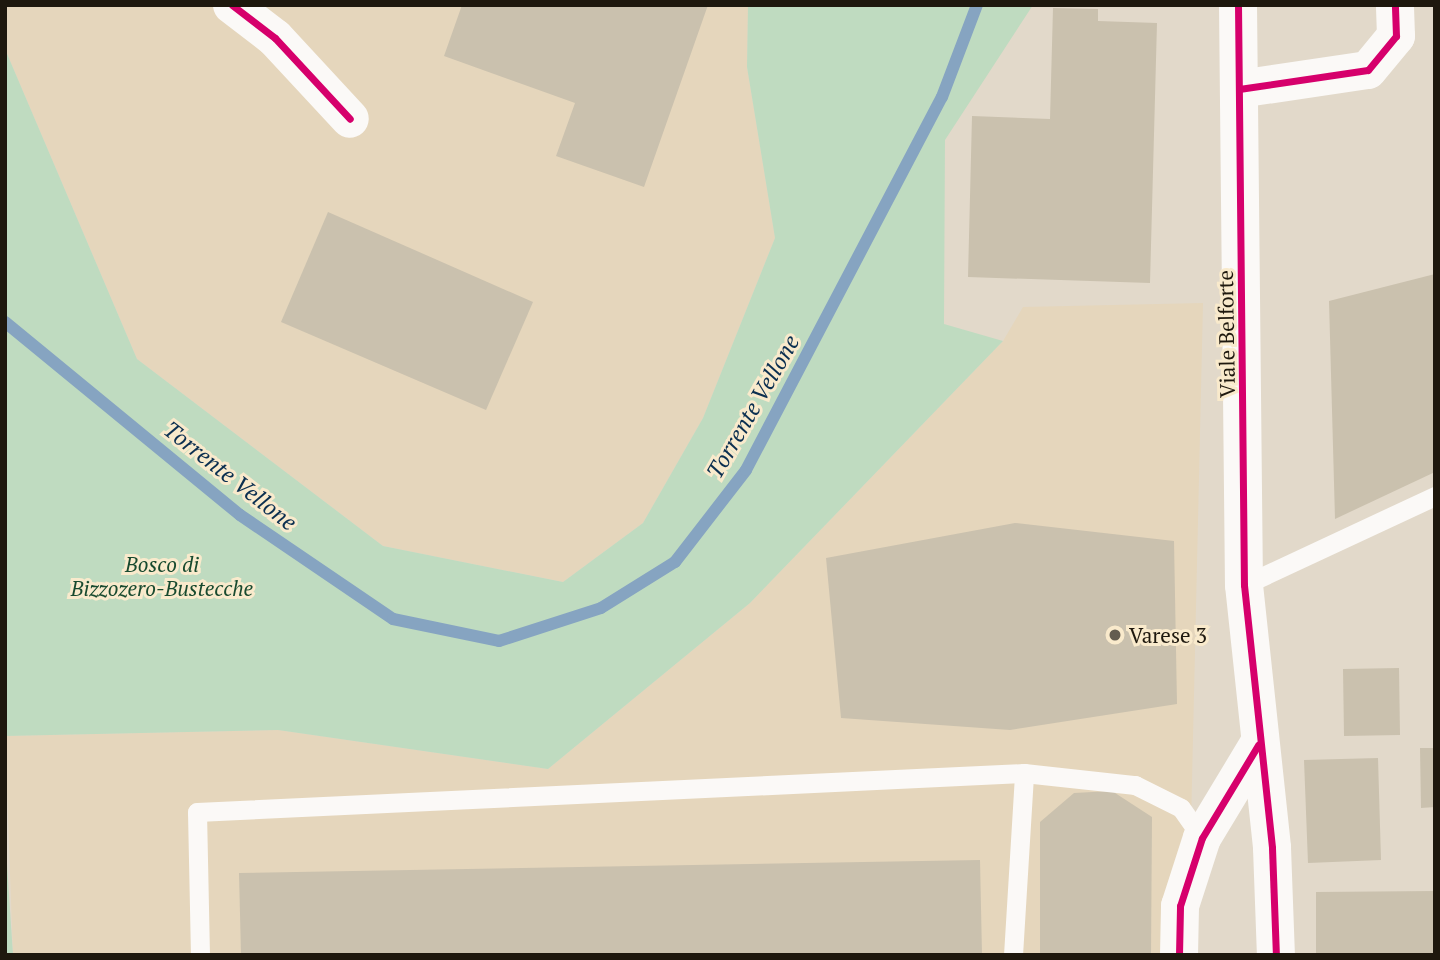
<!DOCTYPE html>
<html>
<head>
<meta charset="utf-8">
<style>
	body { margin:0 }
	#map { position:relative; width:1440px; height:960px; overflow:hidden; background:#e2d9ca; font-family:"PT Serif",serif }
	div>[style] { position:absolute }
	.built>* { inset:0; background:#e5d6bc }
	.green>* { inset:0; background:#bfdbc0 }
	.stream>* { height:12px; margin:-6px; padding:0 6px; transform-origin:6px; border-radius:6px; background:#86a4c1 }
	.building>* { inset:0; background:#cac1ae }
	.service>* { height:19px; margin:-9.5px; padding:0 9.5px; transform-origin:9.5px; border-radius:9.5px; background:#fbf9f7 }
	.minor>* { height:38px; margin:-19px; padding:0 19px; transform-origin:19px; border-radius:19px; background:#fbf9f7 }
	.secondary>* { height:38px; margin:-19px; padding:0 19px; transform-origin:19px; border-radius:19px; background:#fbf9f7 }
	.cycleway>* { height:7px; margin:-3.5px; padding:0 3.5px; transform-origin:3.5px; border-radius:3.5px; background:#d6006c }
	.dots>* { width:19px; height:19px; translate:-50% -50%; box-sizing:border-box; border:4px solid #f9eacc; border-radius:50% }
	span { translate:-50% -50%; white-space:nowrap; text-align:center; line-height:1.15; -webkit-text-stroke:6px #f9eacc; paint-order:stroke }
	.street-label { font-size:21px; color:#1e180e }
	.park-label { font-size:21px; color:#184a2f; font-style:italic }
	.poi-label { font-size:21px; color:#1e180e }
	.left { translate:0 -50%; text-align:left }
	.water-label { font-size:23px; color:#0b2f50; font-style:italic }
	.frame { position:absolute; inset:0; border:7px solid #1e180e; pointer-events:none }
</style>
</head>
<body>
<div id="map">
	<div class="built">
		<i style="clip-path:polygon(5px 5px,748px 5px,747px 67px,775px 238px,703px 418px,643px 523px,563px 582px,383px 546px,137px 359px,5px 49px)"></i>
		<i style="clip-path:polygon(1203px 303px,1188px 955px,13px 955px,5px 736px,278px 730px,548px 769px,750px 603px,1003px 341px,1023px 307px)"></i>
	</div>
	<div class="green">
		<i style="clip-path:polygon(748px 5px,1033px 5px,945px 140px,944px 324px,1003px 341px,750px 603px,548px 769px,278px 730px,5px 736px,5px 49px,137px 359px,383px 546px,563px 582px,643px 523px,703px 418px,775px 238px,747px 67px)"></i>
		<i style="clip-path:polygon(5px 834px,13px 955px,5px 955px)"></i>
	</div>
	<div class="stream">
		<i style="left:5px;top:322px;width:304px;rotate:39.4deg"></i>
		<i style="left:240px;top:515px;width:185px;rotate:34.2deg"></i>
		<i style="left:393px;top:619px;width:108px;rotate:11.7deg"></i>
		<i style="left:499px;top:641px;width:107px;rotate:-17.9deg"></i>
		<i style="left:601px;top:608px;width:87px;rotate:-31.9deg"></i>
		<i style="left:675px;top:562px;width:116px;rotate:-52.3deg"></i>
		<i style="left:746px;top:470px;width:421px;rotate:-62.3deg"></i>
		<i style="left:942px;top:97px;width:98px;rotate:-69.2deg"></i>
	</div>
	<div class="building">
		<i style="clip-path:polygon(462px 5px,708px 5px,644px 187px,556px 156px,575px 103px,444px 56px)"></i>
		<i style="clip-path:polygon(1053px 8px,1098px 9px,1098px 21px,1157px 23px,1150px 283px,968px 277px,972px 116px,1050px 119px)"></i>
		<i style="clip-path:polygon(328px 212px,533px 302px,486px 410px,281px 322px)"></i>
		<i style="clip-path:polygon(1435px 274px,1435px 472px,1335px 519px,1329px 301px)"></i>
		<i style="clip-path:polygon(1015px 523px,1174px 541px,1177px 704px,1010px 730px,841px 718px,826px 558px)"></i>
		<i style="clip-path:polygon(1399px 668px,1400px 735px,1344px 736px,1343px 669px)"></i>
		<i style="clip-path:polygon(1420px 748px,1435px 748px,1435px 807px,1421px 808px)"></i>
		<i style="clip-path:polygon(1378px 758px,1381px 860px,1308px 863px,1304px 760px)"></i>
		<i style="clip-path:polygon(1112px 791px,1152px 817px,1151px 955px,1040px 955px,1040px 822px,1074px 793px)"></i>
		<i style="clip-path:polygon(980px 860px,982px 955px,241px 955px,239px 873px)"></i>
		<i style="clip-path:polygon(1435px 891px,1435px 955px,1316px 955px,1316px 892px)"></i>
	</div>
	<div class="service">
		<i style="left:1244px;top:585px;width:211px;rotate:-25deg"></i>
		<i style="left:200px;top:955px;width:143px;rotate:-91.2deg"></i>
		<i style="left:197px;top:812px;width:828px;rotate:-2.7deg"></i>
		<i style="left:1024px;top:773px;width:112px;rotate:6.2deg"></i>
		<i style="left:1135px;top:785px;width:51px;rotate:26.6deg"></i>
		<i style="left:1181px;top:808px;width:37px;rotate:55deg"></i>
		<i style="left:1013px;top:955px;width:182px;rotate:-86.5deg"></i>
	</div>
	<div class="minor">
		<i style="left:232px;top:5px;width:54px;rotate:37.5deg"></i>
		<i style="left:275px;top:38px;width:110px;rotate:47.2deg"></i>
		<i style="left:1239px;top:89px;width:130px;rotate:-8.4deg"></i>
		<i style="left:1368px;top:70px;width:44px;rotate:-50.5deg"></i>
		<i style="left:1396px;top:36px;width:31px;rotate:-92deg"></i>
	</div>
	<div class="secondary">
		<i style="left:1238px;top:5px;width:580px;rotate:89.41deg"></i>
		<i style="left:1244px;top:585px;width:264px;rotate:83.9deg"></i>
		<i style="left:1272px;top:848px;width:107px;rotate:87.9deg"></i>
		<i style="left:1179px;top:955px;width:49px;rotate:-88.8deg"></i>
		<i style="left:1180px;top:906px;width:71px;rotate:-72.1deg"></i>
		<i style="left:1202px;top:838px;width:109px;rotate:-58.9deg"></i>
	</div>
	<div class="cycleway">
		<i style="left:232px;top:5px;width:54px;rotate:37.5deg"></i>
		<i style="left:275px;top:38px;width:110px;rotate:47.2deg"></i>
		<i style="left:1238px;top:5px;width:580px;rotate:89.41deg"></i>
		<i style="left:1244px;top:585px;width:264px;rotate:83.9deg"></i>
		<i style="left:1272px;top:848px;width:107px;rotate:87.9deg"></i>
		<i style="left:1239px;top:89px;width:130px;rotate:-8.4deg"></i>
		<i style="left:1368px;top:70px;width:44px;rotate:-50.5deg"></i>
		<i style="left:1396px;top:36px;width:31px;rotate:-92deg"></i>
		<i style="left:1179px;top:955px;width:49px;rotate:-88.8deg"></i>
		<i style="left:1180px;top:906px;width:71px;rotate:-72.1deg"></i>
		<i style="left:1202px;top:838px;width:109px;rotate:-58.9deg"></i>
	</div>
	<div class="dots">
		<i style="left:1115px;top:635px;background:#635c50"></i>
	</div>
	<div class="street-label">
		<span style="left:1226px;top:334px;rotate:-91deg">Viale Belforte</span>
	</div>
	<div class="park-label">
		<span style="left:162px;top:576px">Bosco di<br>Bizzozero-Bustecche</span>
	</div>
	<div class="poi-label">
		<span class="left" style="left:1129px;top:635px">Varese 3</span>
	</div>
	<div class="water-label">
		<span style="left:753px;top:407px;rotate:-60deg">Torrente Vellone</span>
		<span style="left:230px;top:476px;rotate:38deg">Torrente Vellone</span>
	</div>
	<div class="frame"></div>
</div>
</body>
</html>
